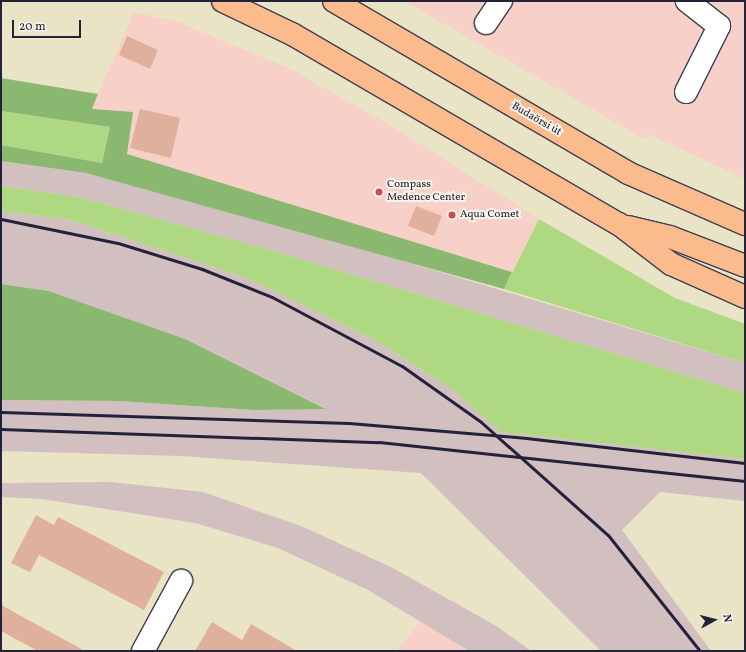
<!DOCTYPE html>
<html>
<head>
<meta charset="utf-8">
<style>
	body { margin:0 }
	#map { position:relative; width:746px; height:652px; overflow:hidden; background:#e9e4c5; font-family:Vollkorn,serif }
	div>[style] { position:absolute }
	.built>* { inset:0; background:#f7d1c8 }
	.industrial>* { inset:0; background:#d2bfc0 }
	.green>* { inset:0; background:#afd883 }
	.forest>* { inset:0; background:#8bb871 }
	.building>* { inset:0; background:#dfb09b }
	.roads { filter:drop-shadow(1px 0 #403f50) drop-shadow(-1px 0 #403f50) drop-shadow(0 1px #403f50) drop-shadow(0 -1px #403f50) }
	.minor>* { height:22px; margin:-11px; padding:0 11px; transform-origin:11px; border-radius:11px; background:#fff }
	.major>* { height:22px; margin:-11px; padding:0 11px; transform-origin:11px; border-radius:11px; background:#fbbb8d }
	.rail>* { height:3px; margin:-1.5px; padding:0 1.5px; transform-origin:1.5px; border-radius:1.5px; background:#22223b }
	.dots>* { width:11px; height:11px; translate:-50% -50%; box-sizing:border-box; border:2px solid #f7f3e8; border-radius:50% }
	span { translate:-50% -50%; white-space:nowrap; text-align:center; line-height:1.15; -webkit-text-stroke:4px #f7f3e8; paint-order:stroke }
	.street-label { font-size:11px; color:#22223b }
	.poi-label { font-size:11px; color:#22223b }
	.left { translate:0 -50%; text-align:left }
	.frame { position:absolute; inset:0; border:2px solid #22223b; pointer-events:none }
	.north { position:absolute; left:694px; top:600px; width:40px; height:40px; -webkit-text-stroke:3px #f7f3e8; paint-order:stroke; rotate:83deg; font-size:11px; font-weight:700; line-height:16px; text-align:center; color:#22223b }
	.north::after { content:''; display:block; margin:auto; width:14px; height:18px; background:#22223b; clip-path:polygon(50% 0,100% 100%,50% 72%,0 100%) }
	.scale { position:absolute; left:12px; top:20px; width:69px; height:18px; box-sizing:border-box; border:2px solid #22223b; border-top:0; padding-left:5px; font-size:12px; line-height:14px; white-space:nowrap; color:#22223b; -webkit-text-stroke:3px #f7f3e8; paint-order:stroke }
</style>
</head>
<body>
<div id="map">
	<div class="built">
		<i style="clip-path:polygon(404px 1px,745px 1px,745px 179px,648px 134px,644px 139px)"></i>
		<i style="clip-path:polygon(134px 12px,178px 22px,291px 69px,395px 128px,539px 219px,512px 272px,127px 154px,91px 109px)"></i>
		<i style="clip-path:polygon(420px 621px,467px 649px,469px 651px,397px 651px)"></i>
	</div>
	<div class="industrial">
		<i style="clip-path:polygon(1px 161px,86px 173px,269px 221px,745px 363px,745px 393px,260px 247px,79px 197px,1px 186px)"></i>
		<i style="clip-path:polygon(1px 211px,71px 220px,245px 277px,375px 340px,452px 389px,501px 432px,745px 459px,745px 501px,660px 492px,622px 530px,711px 651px,601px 651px,421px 473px,180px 456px,1px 451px,1px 400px,118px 401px,253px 410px,325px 408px,185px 339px,49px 291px,1px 284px)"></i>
		<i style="clip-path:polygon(111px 482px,203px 492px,301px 526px,393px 568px,498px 627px,531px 651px,469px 651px,368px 590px,278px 548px,195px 523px,42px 499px,1px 497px,1px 483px)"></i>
	</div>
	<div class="green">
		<i style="clip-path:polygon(1px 111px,110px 127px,102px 163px,1px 145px)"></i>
		<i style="clip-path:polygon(1px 186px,79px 197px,260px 247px,745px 393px,745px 459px,501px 432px,452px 389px,375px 340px,245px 277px,71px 220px,1px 211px)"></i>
		<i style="clip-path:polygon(539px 219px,675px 298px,745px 324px,745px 363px,504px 289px)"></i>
	</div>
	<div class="forest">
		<i style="clip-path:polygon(1px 78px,98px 94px,92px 109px,133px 112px,127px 154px,512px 272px,504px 289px,86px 173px,1px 161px,1px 145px,102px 163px,110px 127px,1px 111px)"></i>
		<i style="clip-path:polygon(1px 284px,49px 291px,185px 339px,326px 409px,253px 410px,118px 401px,1px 400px)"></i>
	</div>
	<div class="building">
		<i style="clip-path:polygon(127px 36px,158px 50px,150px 69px,119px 55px)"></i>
		<i style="clip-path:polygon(140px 109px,180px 118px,171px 158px,130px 148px)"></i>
		<i style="clip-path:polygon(416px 206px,442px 216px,434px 236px,408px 226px)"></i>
		<i style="clip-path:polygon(36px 515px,54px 525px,58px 517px,164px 572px,144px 610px,39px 555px,30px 572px,11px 563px)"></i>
		<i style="clip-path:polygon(1px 605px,85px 651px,38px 651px,1px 631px)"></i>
		<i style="clip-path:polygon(212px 622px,242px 640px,251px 624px,297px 651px,195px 651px)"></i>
	</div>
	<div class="roads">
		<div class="minor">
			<i style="left:486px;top:23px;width:27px;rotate:-56deg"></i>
			<i style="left:686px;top:92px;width:74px;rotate:-63.4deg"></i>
			<i style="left:719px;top:26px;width:41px;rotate:-142deg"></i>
			<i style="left:143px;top:651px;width:80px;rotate:-61.5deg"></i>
		</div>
		<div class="major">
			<i style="left:223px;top:1px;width:76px;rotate:25.6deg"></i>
			<i style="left:292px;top:34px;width:378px;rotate:30.2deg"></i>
			<i style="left:619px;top:224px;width:66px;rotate:37.6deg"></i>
			<i style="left:671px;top:264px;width:81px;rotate:24deg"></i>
			<i style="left:334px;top:1px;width:341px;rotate:30.3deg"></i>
			<i style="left:628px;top:173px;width:128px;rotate:23.6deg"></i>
			<i style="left:628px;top:227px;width:43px;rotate:13.4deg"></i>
			<i style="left:670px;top:237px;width:80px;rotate:21.1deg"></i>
		</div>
	</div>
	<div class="rail">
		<i style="left:1px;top:219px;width:119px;rotate:11.6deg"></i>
		<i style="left:118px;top:243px;width:88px;rotate:17.2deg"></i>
		<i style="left:202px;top:269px;width:75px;rotate:21.8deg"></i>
		<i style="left:272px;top:297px;width:147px;rotate:28deg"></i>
		<i style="left:402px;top:366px;width:97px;rotate:35.3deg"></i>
		<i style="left:481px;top:422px;width:170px;rotate:41.7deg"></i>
		<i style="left:608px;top:535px;width:148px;rotate:51.6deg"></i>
		<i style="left:1px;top:412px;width:348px;rotate:1.8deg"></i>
		<i style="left:349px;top:423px;width:178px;rotate:4.8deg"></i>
		<i style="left:526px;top:438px;width:220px;rotate:6.5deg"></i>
		<i style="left:1px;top:429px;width:378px;rotate:2deg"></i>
		<i style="left:379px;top:442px;width:368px;rotate:6.1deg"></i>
	</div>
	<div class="dots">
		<i style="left:379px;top:192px;background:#d1495b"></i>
		<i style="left:452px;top:215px;background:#d1495b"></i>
	</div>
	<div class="street-label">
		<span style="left:536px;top:120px;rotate:30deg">Budaörsi út</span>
	</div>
	<div class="poi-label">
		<span class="left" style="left:387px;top:192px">Compass<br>Medence Center</span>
		<span class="left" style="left:460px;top:215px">Aqua Comet</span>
	</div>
	<div class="frame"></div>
	<div class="north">N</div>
	<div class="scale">20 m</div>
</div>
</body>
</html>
